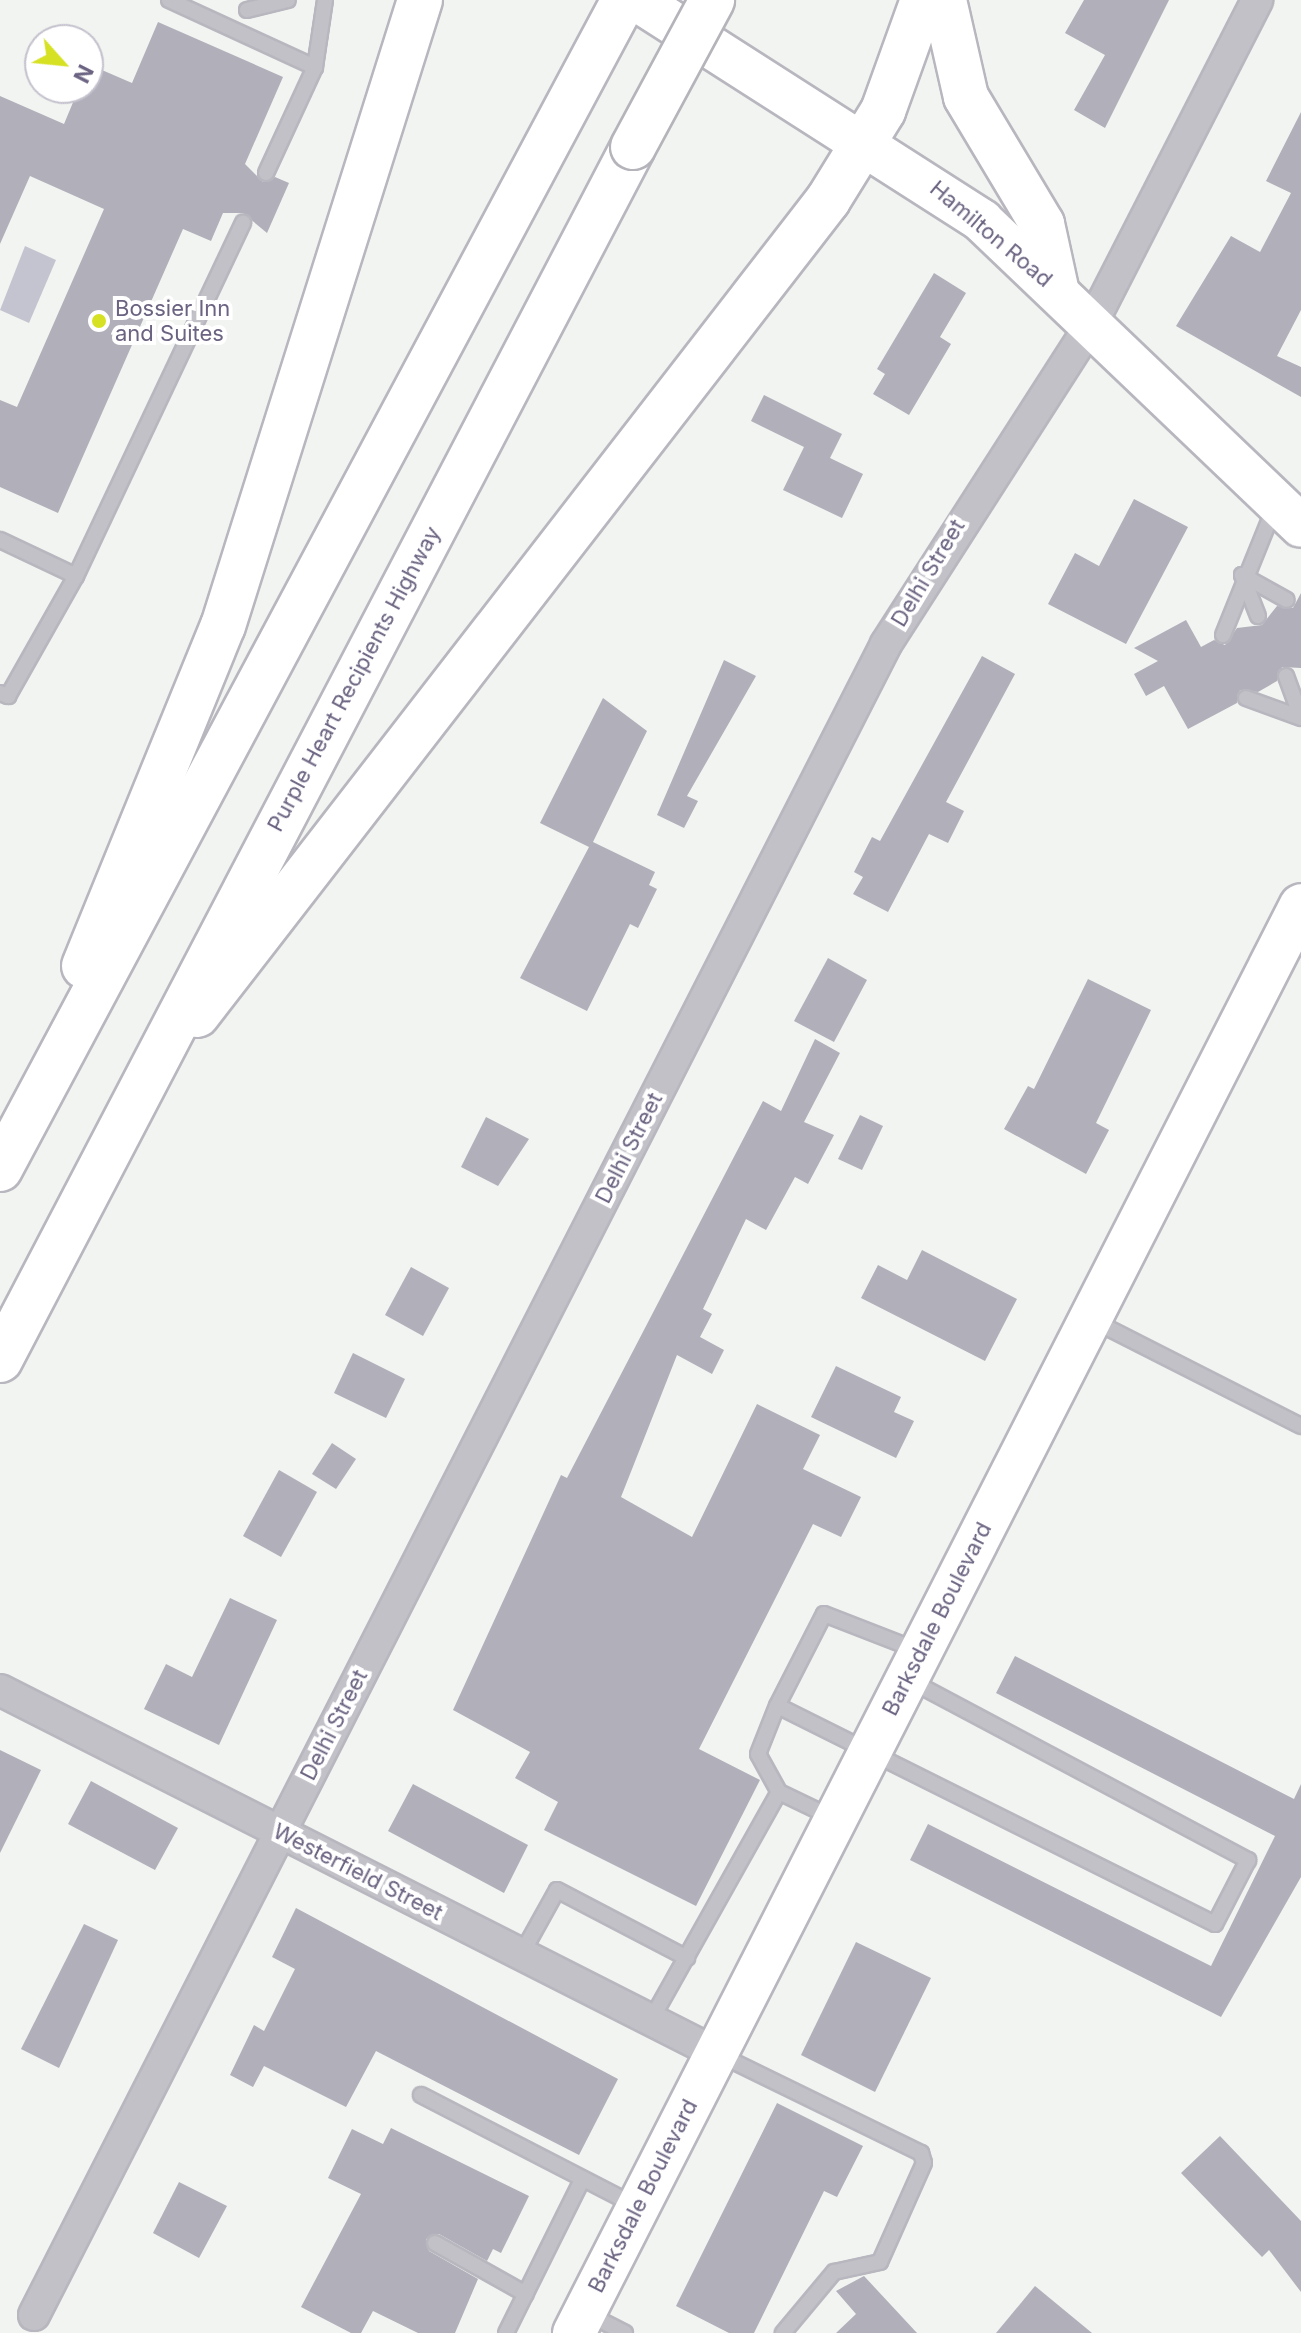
<!DOCTYPE html>
<html>
<head>
<meta charset="utf-8">
<style>
	body { margin:0 }
	#map { position:relative; width:1301px; height:2333px; overflow:hidden; background:#f1f4f0; font-family:Inter,sans-serif }
	div>[style] { position:absolute }
	.water>* { inset:0; background:#c4c4d0 }
	.building>* { inset:0; background:#b1afba }
	.roads { filter:drop-shadow(2px 0 #b8b6be) drop-shadow(-2px 0 #b8b6be) drop-shadow(0 2px #b8b6be) drop-shadow(0 -2px #b8b6be) }
	.lane>* { height:14px; margin:-7px; padding:0 7px; transform-origin:7px; border-radius:7px; background:#c3c1c8 }
	.street>* { height:30px; margin:-15px; padding:0 15px; transform-origin:15px; border-radius:15px; background:#c3c1c8 }
	.secondary>* { height:42px; margin:-21px; padding:0 21px; transform-origin:21px; border-radius:21px; background:#fff }
	.highway>* { height:44px; margin:-22px; padding:0 22px; transform-origin:22px; border-radius:22px; background:#fff }
	.bridges { filter:drop-shadow(2px 0 #b5b4ba) drop-shadow(-2px 0 #b5b4ba) drop-shadow(0 2px #b5b4ba) drop-shadow(0 -2px #b5b4ba) }
	.highway-bridge>* { height:44px; margin:-22px; padding:0 22px; transform-origin:22px; border-radius:22px; background:#fff }
	.dots>* { width:22px; height:22px; translate:-50% -50%; box-sizing:border-box; border:4px solid #fff; border-radius:50% }
	span { translate:-50% -50%; white-space:nowrap; text-align:center; line-height:1.15; -webkit-text-stroke:8px #fff; paint-order:stroke }
	.street-label { font-size:22px; color:#6b6381 }
	.poi-label { font-size:22px; color:#6b6381 }
	.left { translate:0 -50%; text-align:left }
	.north { position:absolute; left:24px; top:24px; width:80px; height:80px; box-sizing:border-box; background:#fff; border:2px solid #c4c1cd; border-radius:50%; rotate:117deg; font-size:22px; font-weight:700; line-height:32px; text-align:center; color:#6b6381 }
	.north::after { content:''; display:block; margin:auto; width:28px; height:36px; background:#d7e124; clip-path:polygon(50% 0,100% 100%,50% 72%,0 100%) }
</style>
</head>
<body>
<div id="map">
	<div class="water">
		<i style="clip-path:polygon(25px 246px,56px 260px,29px 323px,0 310px)"></i>
	</div>
	<div class="building">
		<i style="clip-path:polygon(1084px 0,1169px 0,1105px 128px,1074px 110px,1105px 55px,1065px 33px)"></i>
		<i style="clip-path:polygon(158px 22px,283px 77px,245px 164px,263px 182px,275px 177px,289px 183px,267px 233px,243px 213px,223px 213px,211px 241px,183px 229px,58px 513px,0 487px,0 400px,17px 407px,104px 209px,30px 176px,0 244px,0 96px,64px 124px,79px 88px,88px 88px,88px 64px,132px 83px)"></i>
		<i style="clip-path:polygon(1301px 112px,1301px 310px,1277px 356px,1301px 367px,1301px 397px,1176px 326px,1231px 236px,1260px 252px,1291px 193px,1266px 181px)"></i>
		<i style="clip-path:polygon(934px 273px,966px 293px,940px 337px,951px 344px,909px 415px,873px 394px,885px 374px,877px 369px)"></i>
		<i style="clip-path:polygon(764px 395px,842px 434px,830px 458px,863px 474px,842px 518px,783px 490px,804px 447px,751px 421px)"></i>
		<i style="clip-path:polygon(1134px 499px,1188px 527px,1126px 644px,1048px 604px,1075px 553px,1099px 566px)"></i>
		<i style="clip-path:polygon(1301px 593px,1301px 668px,1282px 667px,1277px 681px,1258px 692px,1240px 690px,1237px 703px,1188px 729px,1164px 686px,1146px 696px,1134px 674px,1158px 661px,1134px 648px,1186px 620px,1201px 647px,1214px 640px,1225px 645px,1237px 628px,1262px 625px,1277px 606px,1293px 608px)"></i>
		<i style="clip-path:polygon(982px 656px,1015px 674px,946px 802px,964px 811px,948px 843px,929px 834px,888px 912px,853px 894px,863px 877px,854px 872px,872px 837px,880px 841px)"></i>
		<i style="clip-path:polygon(724px 660px,756px 676px,687px 796px,698px 801px,684px 828px,657px 815px)"></i>
		<i style="clip-path:polygon(603px 698px,647px 731px,593px 842px,655px 872px,649px 885px,657px 889px,638px 928px,630px 924px,587px 1011px,520px 978px,589px 847px,540px 823px)"></i>
		<i style="clip-path:polygon(828px 958px,867px 980px,834px 1042px,794px 1021px)"></i>
		<i style="clip-path:polygon(1088px 979px,1151px 1010px,1096px 1123px,1109px 1130px,1086px 1174px,1004px 1129px,1028px 1086px,1034px 1089px)"></i>
		<i style="clip-path:polygon(815px 1039px,840px 1053px,804px 1122px,834px 1135px,808px 1184px,795px 1177px,766px 1230px,746px 1219px,703px 1309px,712px 1314px,700px 1337px,724px 1350px,712px 1374px,677px 1355px,621px 1497px,692px 1537px,757px 1404px,820px 1435px,803px 1469px,861px 1497px,841px 1537px,813px 1524px,699px 1749px,760px 1780px,696px 1906px,544px 1830px,558px 1802px,515px 1778px,530px 1752px,453px 1710px,561px 1475px,567px 1478px,763px 1101px,781px 1111px)"></i>
		<i style="clip-path:polygon(860px 1115px,883px 1126px,862px 1170px,838px 1159px)"></i>
		<i style="clip-path:polygon(486px 1117px,529px 1139px,498px 1186px,461px 1167px)"></i>
		<i style="clip-path:polygon(922px 1250px,1017px 1299px,985px 1361px,861px 1298px,878px 1265px,907px 1280px)"></i>
		<i style="clip-path:polygon(411px 1267px,449px 1288px,423px 1336px,385px 1315px)"></i>
		<i style="clip-path:polygon(353px 1353px,405px 1379px,386px 1418px,334px 1393px)"></i>
		<i style="clip-path:polygon(836px 1366px,901px 1397px,894px 1412px,914px 1421px,896px 1458px,811px 1417px)"></i>
		<i style="clip-path:polygon(332px 1443px,356px 1459px,336px 1489px,312px 1474px)"></i>
		<i style="clip-path:polygon(279px 1470px,317px 1492px,281px 1557px,243px 1536px)"></i>
		<i style="clip-path:polygon(230px 1598px,277px 1620px,219px 1745px,144px 1709px,166px 1664px,192px 1677px)"></i>
		<i style="clip-path:polygon(1015px 1656px,1294px 1799px,1301px 1784px,1301px 1877px,1221px 2017px,910px 1860px,928px 1824px,1211px 1966px,1275px 1836px,996px 1693px)"></i>
		<i style="clip-path:polygon(0 1750px,41px 1770px,0 1853px)"></i>
		<i style="clip-path:polygon(91px 1781px,178px 1828px,155px 1870px,68px 1824px)"></i>
		<i style="clip-path:polygon(413px 1784px,528px 1845px,504px 1893px,388px 1831px)"></i>
		<i style="clip-path:polygon(296px 1908px,618px 2079px,579px 2155px,376px 2051px,346px 2107px,264px 2066px,253px 2087px,230px 2075px,254px 2025px,264px 2031px,295px 1969px,272px 1957px)"></i>
		<i style="clip-path:polygon(84px 1924px,118px 1940px,59px 2068px,21px 2049px)"></i>
		<i style="clip-path:polygon(856px 1942px,931px 1978px,875px 2092px,801px 2055px)"></i>
		<i style="clip-path:polygon(777px 2103px,863px 2146px,837px 2197px,824px 2191px,754px 2333px,729px 2333px,676px 2306px)"></i>
		<i style="clip-path:polygon(391px 2128px,529px 2196px,501px 2253px,493px 2249px,487px 2261px,439px 2234px,426px 2239px,429px 2251px,478px 2279px,455px 2333px,418px 2333px,373px 2311px,361px 2333px,351px 2333px,301px 2307px,361px 2194px,328px 2178px,352px 2129px,383px 2144px)"></i>
		<i style="clip-path:polygon(1220px 2136px,1301px 2221px,1301px 2292px,1269px 2250px,1262px 2257px,1181px 2173px)"></i>
		<i style="clip-path:polygon(179px 2182px,227px 2206px,199px 2258px,153px 2233px)"></i>
		<i style="clip-path:polygon(864px 2276px,917px 2333px,836px 2333px,856px 2314px,836px 2291px)"></i>
		<i style="clip-path:polygon(1035px 2286px,1092px 2333px,996px 2333px)"></i>
	</div>
	<div class="roads">
		<div class="lane">
			<i style="left:169px;top:0;width:161px;rotate:24.7deg"></i>
			<i style="left:315px;top:67px;width:68px;rotate:-81.5deg"></i>
			<i style="left:247px;top:10px;width:42px;rotate:-13.7deg"></i>
			<i style="left:266px;top:173px;width:117px;rotate:-65.2deg"></i>
			<i style="left:0;top:540px;width:84px;rotate:25.3deg"></i>
			<i style="left:76px;top:576px;width:391px;rotate:-64.7deg"></i>
			<i style="left:1242px;top:575px;width:51px;rotate:29.1deg"></i>
			<i style="left:1242px;top:575px;width:44px;rotate:68.7deg"></i>
			<i style="left:1223px;top:635px;width:139px;rotate:-68deg"></i>
			<i style="left:1286px;top:676px;width:44px;rotate:69.9deg"></i>
			<i style="left:0;top:693px;width:9px;rotate:21deg"></i>
			<i style="left:8px;top:696px;width:138px;rotate:-60.5deg"></i>
			<i style="left:1246px;top:698px;width:59px;rotate:20deg"></i>
			<i style="left:1094px;top:1321px;width:232px;rotate:26.9deg"></i>
			<i style="left:911px;top:1681px;width:382px;rotate:28deg"></i>
			<i style="left:1248px;top:1860px;width:72px;rotate:117.3deg"></i>
			<i style="left:1215px;top:1924px;width:489px;rotate:-153.5deg"></i>
			<i style="left:777px;top:1706px;width:103px;rotate:-62.9deg"></i>
			<i style="left:824px;top:1614px;width:100px;rotate:21.2deg"></i>
			<i style="left:779px;top:1792px;width:60px;rotate:25.7deg"></i>
			<i style="left:521px;top:1955px;width:74px;rotate:-61deg"></i>
			<i style="left:557px;top:1890px;width:147px;rotate:27.6deg"></i>
			<i style="left:651px;top:2020px;width:261px;rotate:-60.7deg"></i>
			<i style="left:779px;top:1792px;width:43px;rotate:-118.9deg"></i>
			<i style="left:758px;top:1754px;width:52px;rotate:-68.4deg"></i>
			<i style="left:720px;top:2055px;width:224px;rotate:26deg"></i>
			<i style="left:921px;top:2153px;width:10px;rotate:73deg"></i>
			<i style="left:924px;top:2163px;width:108px;rotate:114deg"></i>
			<i style="left:880px;top:2262px;width:47px;rotate:167.7deg"></i>
			<i style="left:834px;top:2272px;width:80px;rotate:129.9deg"></i>
			<i style="left:421px;top:2095px;width:240px;rotate:27.3deg"></i>
			<i style="left:435px;top:2243px;width:104px;rotate:29.3deg"></i>
			<i style="left:586px;top:2313px;width:44px;rotate:27.1deg"></i>
			<i style="left:506px;top:2333px;width:171px;rotate:-63.6deg"></i>
		</div>
		<div class="street">
			<i style="left:0;top:1690px;width:803px;rotate:26.88deg"></i>
			<i style="left:34px;top:2315px;width:1876px;rotate:-62.98deg"></i>
			<i style="left:886px;top:644px;width:381px;rotate:-57.3deg"></i>
			<i style="left:1092px;top:323px;width:363px;rotate:-62.9deg"></i>
		</div>
		<div class="secondary">
			<i style="left:637px;top:0;width:410px;rotate:32.6deg"></i>
			<i style="left:982px;top:221px;width:441px;rotate:43.7deg"></i>
			<i style="left:574px;top:2333px;width:1602px;rotate:-63.02deg"></i>
		</div>
		<div class="highway">
			<i style="left:944px;top:0;width:99px;rotate:77.2deg"></i>
			<i style="left:966px;top:97px;width:148px;rotate:59.1deg"></i>
			<i style="left:1042px;top:224px;width:66px;rotate:77.7deg"></i>
			<i style="left:84px;top:966px;width:367px;rotate:-67.8deg"></i>
			<i style="left:223px;top:626px;width:656px;rotate:-72.53deg"></i>
			<i style="left:197px;top:1015px;width:1031px;rotate:-52.25deg"></i>
			<i style="left:828px;top:200px;width:105px;rotate:-58.3deg"></i>
			<i style="left:883px;top:111px;width:118px;rotate:-70.2deg"></i>
			<i style="left:0;top:1169px;width:1325px;rotate:-61.91deg"></i>
			<i style="left:0;top:1360px;width:1368px;rotate:-62.44deg"></i>
		</div>
	</div>
	<div class="bridges">
		<div class="highway-bridge">
			<i style="left:633px;top:147px;width:167px;rotate:-61.7deg"></i>
		</div>
	</div>
	<div class="dots">
		<i style="left:99px;top:321px;background:#d7e124"></i>
	</div>
	<div class="street-label">
		<span style="left:991px;top:234px;rotate:40deg">Hamilton Road</span>
		<span style="left:928px;top:573px;rotate:-59deg">Delhi Street</span>
		<span style="left:354px;top:679px;rotate:-62deg">Purple Heart Recipients Highway</span>
		<span style="left:629px;top:1148px;rotate:-63deg">Delhi Street</span>
		<span style="left:937px;top:1619px;rotate:-63deg">Barksdale Boulevard</span>
		<span style="left:334px;top:1725px;rotate:-63deg">Delhi Street</span>
		<span style="left:358px;top:1872px;rotate:27deg">Westerfield Street</span>
		<span style="left:643px;top:2196px;rotate:-63deg">Barksdale Boulevard</span>
	</div>
	<div class="poi-label">
		<span class="left" style="left:115px;top:321px">Bossier Inn<br>and Suites</span>
	</div>
	<div class="north">N</div>
</div>
</body>
</html>
